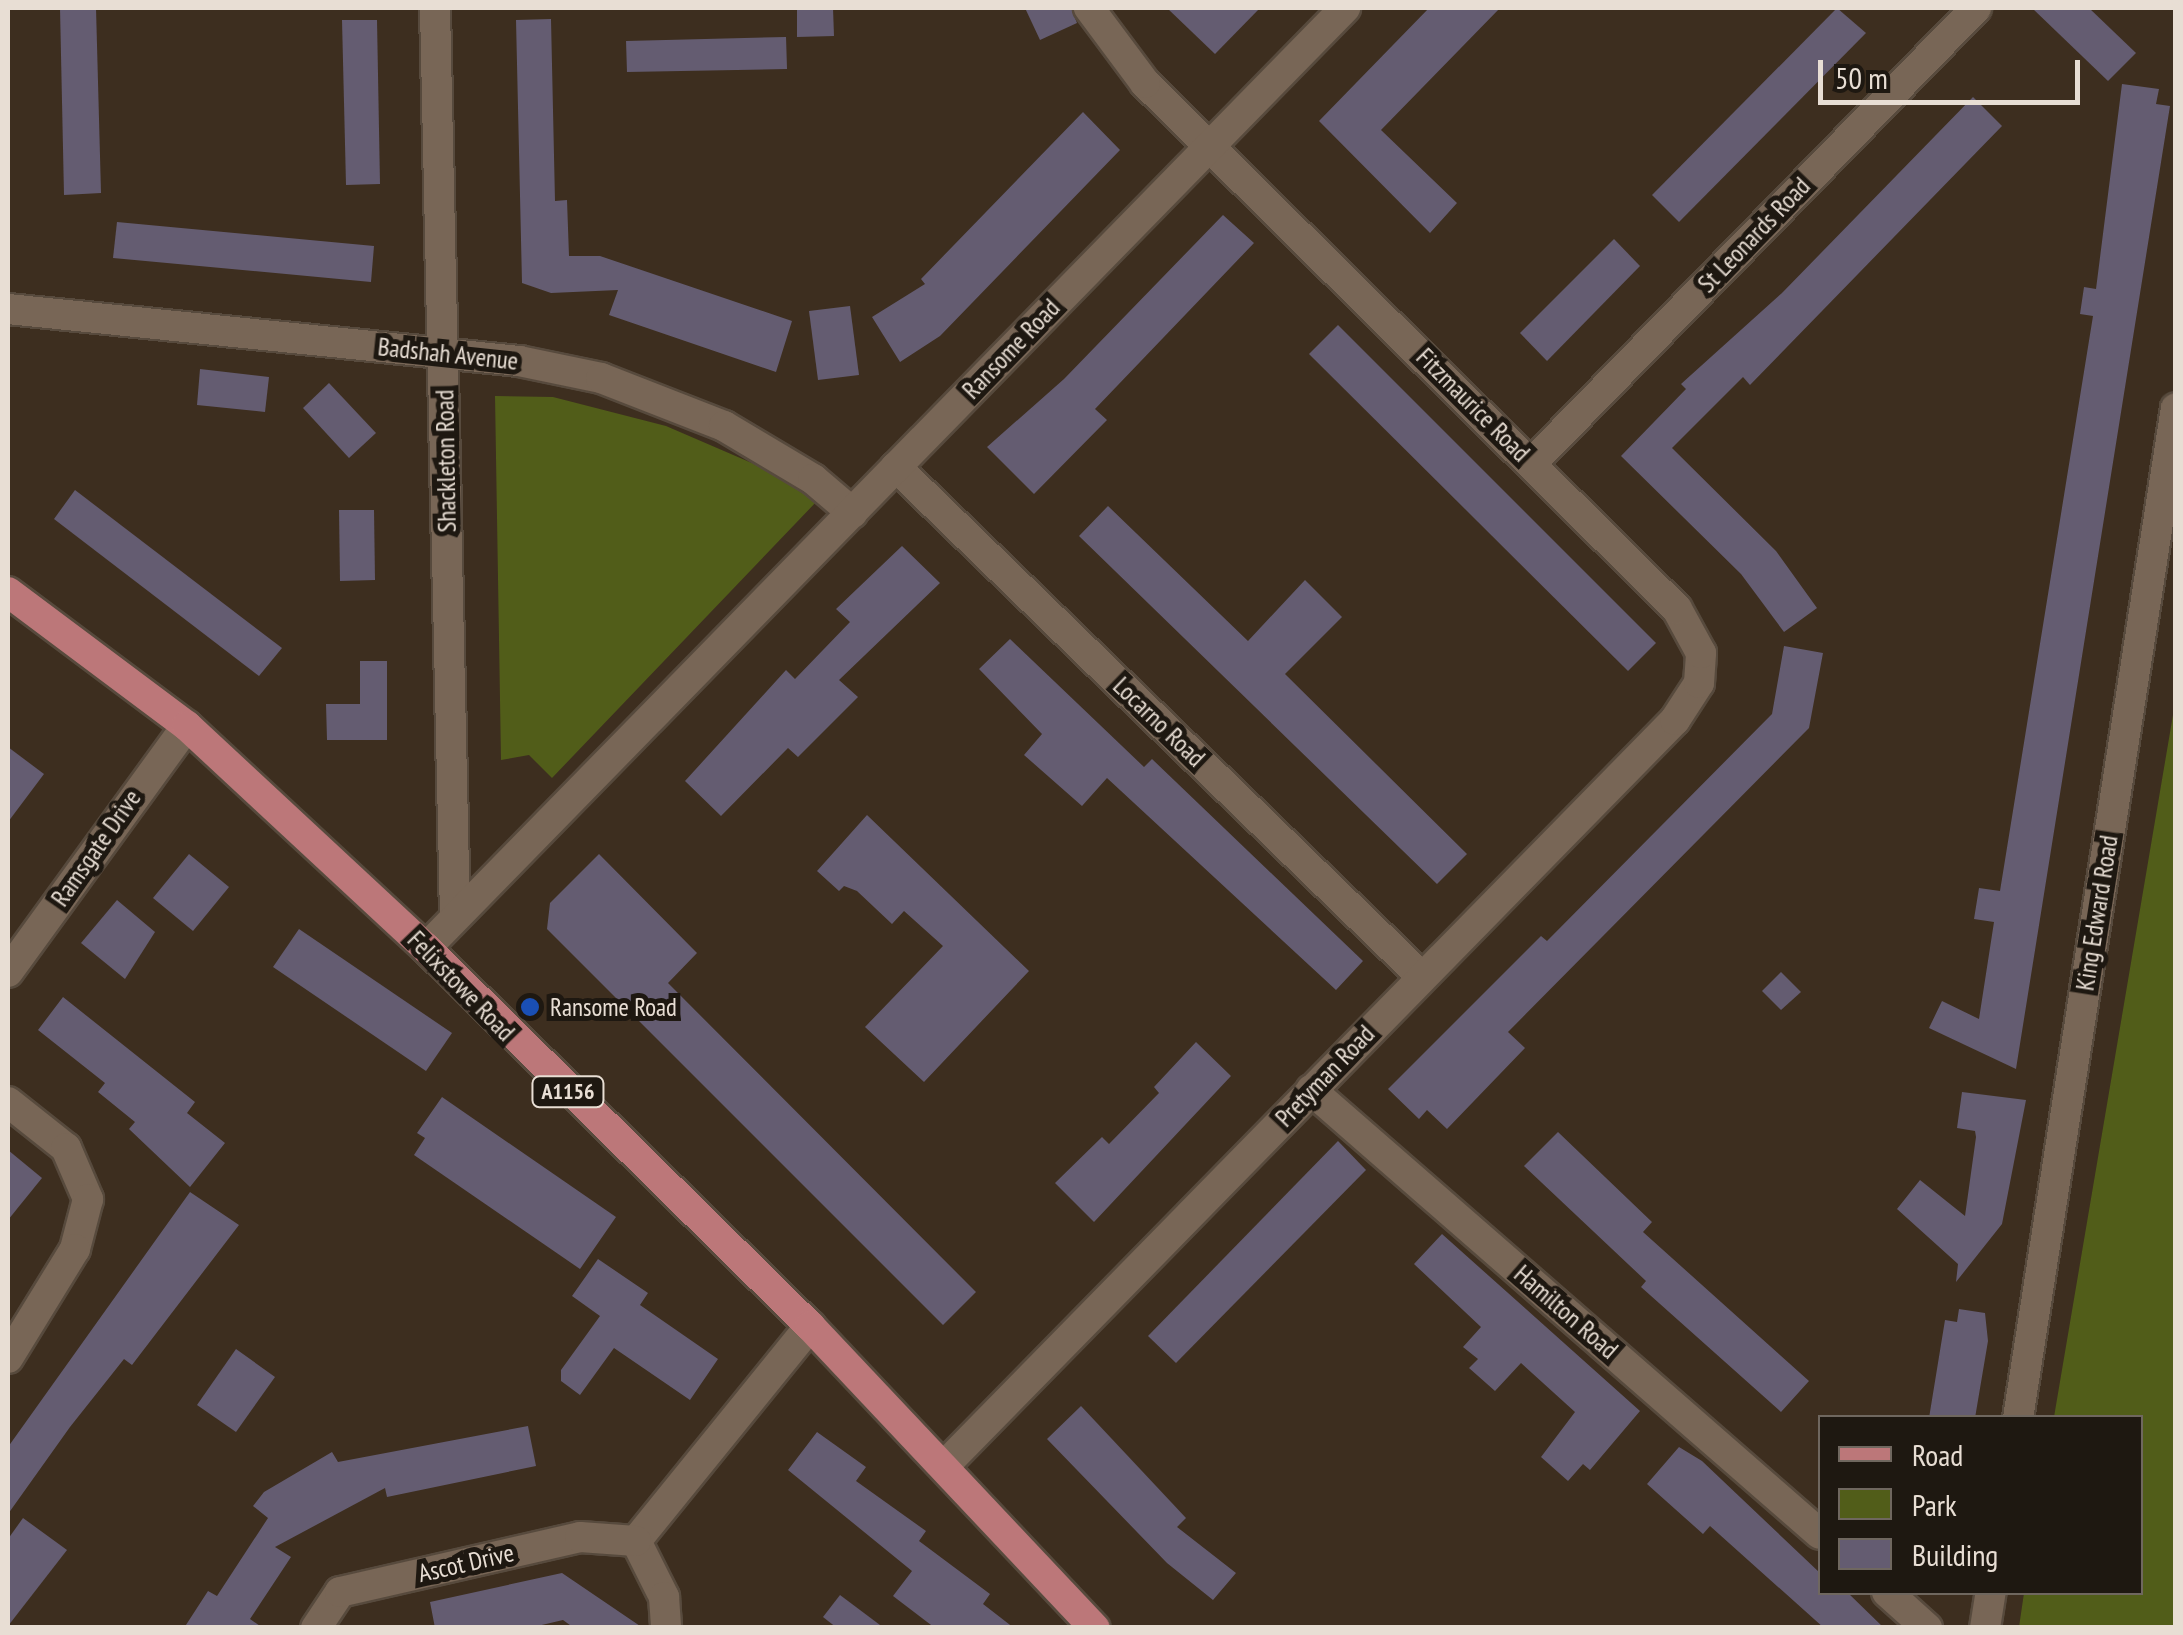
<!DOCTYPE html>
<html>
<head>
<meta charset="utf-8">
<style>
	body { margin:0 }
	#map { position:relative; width:2183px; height:1635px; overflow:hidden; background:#3d2e1f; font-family:"PT Sans Narrow",sans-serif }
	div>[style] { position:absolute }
	.green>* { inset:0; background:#515d19 }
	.building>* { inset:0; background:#645c71 }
	.roads { filter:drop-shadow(2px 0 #574a3d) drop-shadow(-2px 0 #574a3d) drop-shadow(0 2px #574a3d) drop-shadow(0 -2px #574a3d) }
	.street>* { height:30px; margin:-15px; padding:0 15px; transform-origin:15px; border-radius:15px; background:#786656 }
	.secondary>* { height:30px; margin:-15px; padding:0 15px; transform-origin:15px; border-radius:15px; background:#786656 }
	.primary>* { height:30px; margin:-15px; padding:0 15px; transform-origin:15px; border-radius:15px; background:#bc7779 }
	.dots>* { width:28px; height:28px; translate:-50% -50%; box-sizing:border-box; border:5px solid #1e1811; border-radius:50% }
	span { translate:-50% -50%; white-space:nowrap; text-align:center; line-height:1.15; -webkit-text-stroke:10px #1e1811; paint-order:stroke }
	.shield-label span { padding:2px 8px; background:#1e1811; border:2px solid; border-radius:8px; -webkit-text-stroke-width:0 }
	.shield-label { font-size:22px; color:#e8ded4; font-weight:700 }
	.street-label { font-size:25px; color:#e8ded4 }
	.poi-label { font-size:25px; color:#e8ded4 }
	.left { translate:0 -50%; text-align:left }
	.frame { position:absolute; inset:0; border:10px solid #e8ded4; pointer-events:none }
	.legend { position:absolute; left:1818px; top:1415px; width:325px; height:180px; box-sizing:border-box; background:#1e1811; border:2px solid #6f675f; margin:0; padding:12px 18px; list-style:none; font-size:30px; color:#e8ded4 }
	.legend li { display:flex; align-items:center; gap:20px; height:50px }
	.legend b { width:50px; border:2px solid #6f675f }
	.scale { position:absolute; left:1818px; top:60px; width:262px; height:45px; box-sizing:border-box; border:5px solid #e8ded4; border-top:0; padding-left:12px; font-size:30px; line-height:35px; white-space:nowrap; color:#e8ded4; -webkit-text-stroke:8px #1e1811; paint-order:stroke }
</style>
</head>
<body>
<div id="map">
	<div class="green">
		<i style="clip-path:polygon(495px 396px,553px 397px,666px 426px,791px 480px,818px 500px,552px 778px,529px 755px,501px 760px)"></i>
		<i style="clip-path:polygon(2175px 703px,2175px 1627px,2019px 1627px,2024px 1593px,2140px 1592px,2140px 1418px,2054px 1417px)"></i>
	</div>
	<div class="building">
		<i style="clip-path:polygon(60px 8px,96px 8px,101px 193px,64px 195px)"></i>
		<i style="clip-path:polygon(797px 8px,833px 8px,834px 36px,797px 37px)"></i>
		<i style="clip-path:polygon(1025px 8px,1071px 8px,1077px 23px,1040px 40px)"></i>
		<i style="clip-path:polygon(1167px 8px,1260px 8px,1215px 54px)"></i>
		<i style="clip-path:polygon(1429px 8px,1500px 8px,1381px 130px,1457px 203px,1430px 233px,1319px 121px)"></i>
		<i style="clip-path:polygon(1837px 8px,1866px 33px,1679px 222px,1652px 195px)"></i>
		<i style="clip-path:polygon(2032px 8px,2089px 8px,2136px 53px,2108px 81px)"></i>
		<i style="clip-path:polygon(551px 19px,555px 201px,567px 200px,569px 256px,600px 256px,792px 321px,776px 372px,609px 315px,618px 290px,551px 293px,522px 283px,516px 20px)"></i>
		<i style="clip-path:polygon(342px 20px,377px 20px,380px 184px,346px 185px)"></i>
		<i style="clip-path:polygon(786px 37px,787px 69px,627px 72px,626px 41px)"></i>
		<i style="clip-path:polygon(2122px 84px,2159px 89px,2156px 104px,2170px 106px,2016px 1069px,1929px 1028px,1942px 1001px,1979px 1019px,1994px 922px,1974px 919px,1979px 888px,2000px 891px,2093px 316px,2080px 314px,2084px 287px,2096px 289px)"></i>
		<i style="clip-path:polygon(1973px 97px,2002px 126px,1750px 385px,1743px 377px,1672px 448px,1776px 551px,1817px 608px,1784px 632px,1741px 574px,1621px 456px,1686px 389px,1681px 384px,1782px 293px)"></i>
		<i style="clip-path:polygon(1083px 112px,1120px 150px,940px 336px,900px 362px,872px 317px,925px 284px,921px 279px)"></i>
		<i style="clip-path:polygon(1223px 215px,1254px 243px,1095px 409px,1107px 420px,1034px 494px,987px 447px,1064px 379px)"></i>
		<i style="clip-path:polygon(117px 222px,374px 246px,371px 282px,113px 258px)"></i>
		<i style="clip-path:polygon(1614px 239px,1640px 266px,1547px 361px,1520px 333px)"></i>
		<i style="clip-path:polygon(850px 306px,859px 375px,818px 380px,809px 311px)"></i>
		<i style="clip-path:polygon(1338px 325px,1656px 643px,1628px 671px,1309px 354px)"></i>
		<i style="clip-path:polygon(200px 369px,269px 377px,265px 412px,197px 405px)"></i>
		<i style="clip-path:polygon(329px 383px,376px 433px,349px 458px,303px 408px)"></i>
		<i style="clip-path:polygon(75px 490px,282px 648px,259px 676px,54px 519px)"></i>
		<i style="clip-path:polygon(1108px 506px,1248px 641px,1305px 580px,1342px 617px,1285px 674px,1467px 854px,1437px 884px,1079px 536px)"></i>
		<i style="clip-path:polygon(339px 510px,374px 510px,375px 580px,340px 581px)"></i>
		<i style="clip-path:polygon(902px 546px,940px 583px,839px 680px,858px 697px,798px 757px,788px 748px,721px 816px,685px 781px,786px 670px,795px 679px,850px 622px,836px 609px)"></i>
		<i style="clip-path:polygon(1010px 639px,1144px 767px,1152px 759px,1363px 961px,1336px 990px,1107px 778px,1082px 806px,1024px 755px,1042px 734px,979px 669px)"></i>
		<i style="clip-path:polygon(1784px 646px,1823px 653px,1809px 728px,1508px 1032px,1525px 1048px,1447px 1129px,1427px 1110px,1419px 1119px,1388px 1089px,1541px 936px,1547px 941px,1772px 714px)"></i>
		<i style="clip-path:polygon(360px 661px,387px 661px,387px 740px,327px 740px,326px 704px,360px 704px)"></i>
		<i style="clip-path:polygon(8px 747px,44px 774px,8px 822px)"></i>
		<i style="clip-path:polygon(867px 815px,1029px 971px,924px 1082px,865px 1027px,943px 946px,904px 911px,892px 924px,857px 891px,844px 886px,839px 891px,817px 871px)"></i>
		<i style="clip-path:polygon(189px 854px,229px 887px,193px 931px,153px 898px)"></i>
		<i style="clip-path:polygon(599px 854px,697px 953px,668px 983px,976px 1292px,943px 1325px,547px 929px,550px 903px)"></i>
		<i style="clip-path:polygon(117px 900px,155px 932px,125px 979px,81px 943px)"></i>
		<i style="clip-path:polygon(299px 929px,452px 1033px,426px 1071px,273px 967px)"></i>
		<i style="clip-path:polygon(1781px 972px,1801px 992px,1781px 1010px,1762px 991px)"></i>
		<i style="clip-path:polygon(63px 997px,195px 1102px,187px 1113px,225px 1143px,190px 1187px,129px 1129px,135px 1122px,98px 1092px,105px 1083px,38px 1030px)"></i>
		<i style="clip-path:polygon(1196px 1042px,1231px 1076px,1094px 1222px,1055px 1183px,1102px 1137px,1109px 1144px,1159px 1093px,1154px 1087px)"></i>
		<i style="clip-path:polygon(1962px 1092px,2026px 1100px,2002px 1224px,1956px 1282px,1958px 1264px,1897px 1209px,1920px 1180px,1965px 1216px,1976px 1137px,1975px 1131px,1957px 1128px)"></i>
		<i style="clip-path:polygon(442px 1097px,616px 1217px,580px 1269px,414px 1155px,425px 1138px,417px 1133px)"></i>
		<i style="clip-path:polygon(1558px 1132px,1652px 1222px,1643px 1232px,1809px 1381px,1781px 1412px,1641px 1287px,1646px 1281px,1524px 1166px)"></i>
		<i style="clip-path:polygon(1338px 1141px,1366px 1170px,1176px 1363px,1148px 1336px)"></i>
		<i style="clip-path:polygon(8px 1150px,42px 1178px,8px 1220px)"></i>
		<i style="clip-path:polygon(190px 1192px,239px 1225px,132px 1365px,124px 1359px,70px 1427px,8px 1514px,8px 1447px)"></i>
		<i style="clip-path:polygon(1442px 1234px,1640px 1411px,1590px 1470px,1583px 1464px,1568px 1481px,1541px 1457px,1575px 1412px,1521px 1363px,1495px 1391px,1469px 1368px,1478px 1359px,1463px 1347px,1481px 1327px,1414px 1264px)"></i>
		<i style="clip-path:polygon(598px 1259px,648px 1293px,640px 1305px,718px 1359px,690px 1400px,614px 1348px,580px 1395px,561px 1381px,561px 1370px,600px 1316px,572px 1296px)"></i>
		<i style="clip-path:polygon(1959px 1309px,1985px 1313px,1988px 1341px,1975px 1418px,1929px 1418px,1945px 1320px,1957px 1322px)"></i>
		<i style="clip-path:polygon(236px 1349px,275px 1377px,236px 1432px,197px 1405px)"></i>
		<i style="clip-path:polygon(1081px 1406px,1186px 1518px,1177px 1527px,1236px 1573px,1213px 1600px,1167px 1563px,1047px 1439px)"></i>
		<i style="clip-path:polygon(528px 1426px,536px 1466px,387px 1497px,385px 1488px,275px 1547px,291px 1557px,250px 1619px,263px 1628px,184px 1628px,208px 1591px,217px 1596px,268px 1518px,253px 1506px,264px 1492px,332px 1452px,338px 1462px)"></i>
		<i style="clip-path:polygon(817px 1432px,866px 1467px,856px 1481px,926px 1531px,919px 1541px,990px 1594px,983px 1604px,1014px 1628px,935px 1628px,893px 1596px,912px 1571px,788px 1470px)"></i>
		<i style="clip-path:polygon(1679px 1447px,1702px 1461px,1820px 1573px,1820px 1592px,1847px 1592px,1884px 1628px,1824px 1628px,1710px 1526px,1703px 1534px,1647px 1484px)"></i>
		<i style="clip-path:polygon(23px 1518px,67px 1550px,8px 1626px,8px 1539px)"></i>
		<i style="clip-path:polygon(562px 1573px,643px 1628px,574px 1628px,563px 1620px,529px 1628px,435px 1628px,430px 1602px)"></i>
		<i style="clip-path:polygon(840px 1595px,884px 1628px,837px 1628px,823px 1617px)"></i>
	</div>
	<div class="roads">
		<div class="street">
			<i style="left:435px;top:8px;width:906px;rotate:88.74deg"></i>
			<i style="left:8px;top:309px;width:514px;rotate:5.81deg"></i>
			<i style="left:519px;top:361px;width:84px;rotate:11.7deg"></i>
			<i style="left:601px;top:378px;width:132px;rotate:21.3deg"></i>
			<i style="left:724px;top:426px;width:104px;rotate:30.8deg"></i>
			<i style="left:813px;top:479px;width:52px;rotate:40.4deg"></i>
			<i style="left:1532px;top:463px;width:636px;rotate:-45.7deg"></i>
			<i style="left:896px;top:467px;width:731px;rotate:44.11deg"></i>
			<i style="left:8px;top:972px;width:304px;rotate:-54deg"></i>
			<i style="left:1311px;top:1090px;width:675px;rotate:41.1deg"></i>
			<i style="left:8px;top:1102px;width:74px;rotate:38.4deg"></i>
			<i style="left:66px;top:1148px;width:56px;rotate:66.7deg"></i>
			<i style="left:88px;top:1199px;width:52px;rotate:104.6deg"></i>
			<i style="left:75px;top:1249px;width:128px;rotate:121.6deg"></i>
			<i style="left:2018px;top:1418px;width:1022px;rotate:-81.11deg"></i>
			<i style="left:945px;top:1465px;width:1043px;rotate:-45.58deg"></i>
			<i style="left:1675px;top:720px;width:44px;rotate:-57deg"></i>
			<i style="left:1699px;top:683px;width:30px;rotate:-86deg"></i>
			<i style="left:1701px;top:653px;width:50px;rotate:-118.6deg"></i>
			<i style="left:1677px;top:609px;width:748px;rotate:-135.32deg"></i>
			<i style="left:1145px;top:83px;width:94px;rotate:-126.7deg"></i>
			<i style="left:636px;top:1541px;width:277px;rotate:-51deg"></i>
			<i style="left:636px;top:1541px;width:63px;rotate:63.4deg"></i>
			<i style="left:664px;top:1597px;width:31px;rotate:86deg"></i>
			<i style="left:1887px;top:1592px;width:54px;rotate:42deg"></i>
			<i style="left:316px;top:1628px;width:43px;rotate:-56.3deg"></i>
			<i style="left:340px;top:1592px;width:246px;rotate:-12.9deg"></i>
			<i style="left:580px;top:1537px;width:56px;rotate:4.1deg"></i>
			<i style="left:1985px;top:1628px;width:36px;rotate:-81deg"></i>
		</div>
		<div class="secondary">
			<i style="left:426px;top:948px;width:1315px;rotate:-45.65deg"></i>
		</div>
		<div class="primary">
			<i style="left:8px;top:592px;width:224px;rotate:36.8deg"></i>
			<i style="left:187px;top:726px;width:326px;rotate:42.9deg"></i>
			<i style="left:426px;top:948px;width:539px;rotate:44.55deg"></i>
			<i style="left:810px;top:1326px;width:415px;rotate:46.7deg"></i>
		</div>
	</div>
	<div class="dots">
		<i style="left:530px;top:1007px;background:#1a4fb4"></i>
	</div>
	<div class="shield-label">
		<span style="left:568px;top:1092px">A1156</span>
	</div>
	<div class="street-label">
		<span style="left:1754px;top:235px;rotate:-46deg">St Leonards Road</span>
		<span style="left:1011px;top:349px;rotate:-46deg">Ransome Road</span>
		<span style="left:448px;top:354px;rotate:6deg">Badshah Avenue</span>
		<span style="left:1473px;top:405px;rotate:45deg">Fitzmaurice Road</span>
		<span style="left:446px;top:461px;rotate:-91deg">Shackleton Road</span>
		<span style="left:1159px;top:722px;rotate:44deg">Locarno Road</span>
		<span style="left:96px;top:848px;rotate:-55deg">Ramsgate Drive</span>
		<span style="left:2097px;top:913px;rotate:-81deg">King Edward Road</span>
		<span style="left:461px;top:986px;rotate:46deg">Felixstowe Road</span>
		<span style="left:1325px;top:1076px;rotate:-46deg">Pretyman Road</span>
		<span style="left:1566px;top:1312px;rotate:41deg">Hamilton Road</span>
		<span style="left:466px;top:1563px;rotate:-13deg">Ascot Drive</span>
	</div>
	<div class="poi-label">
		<span class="left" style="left:550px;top:1007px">Ransome Road</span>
	</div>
	<div class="frame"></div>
	<ul class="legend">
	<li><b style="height:12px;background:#bc7779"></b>Road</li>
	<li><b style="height:28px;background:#515d19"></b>Park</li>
	<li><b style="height:28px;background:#645c71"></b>Building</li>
	</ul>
	<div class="scale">50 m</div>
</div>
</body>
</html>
